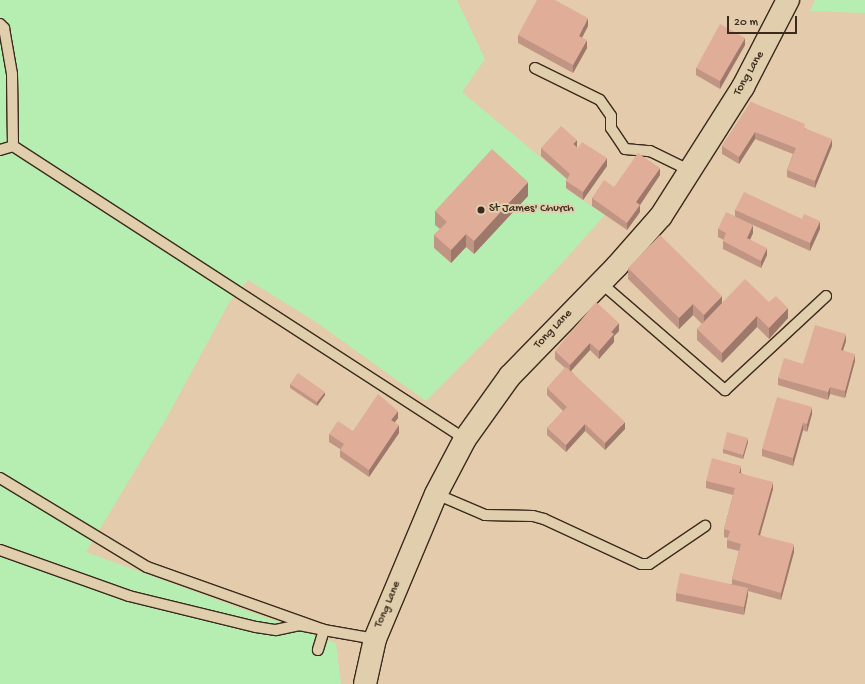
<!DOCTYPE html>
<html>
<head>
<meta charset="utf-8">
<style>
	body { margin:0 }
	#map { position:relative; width:865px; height:684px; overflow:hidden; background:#e4cbac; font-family:"Gochi Hand",sans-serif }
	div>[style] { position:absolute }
	.green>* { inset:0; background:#b6edb0 }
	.roads { filter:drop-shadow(1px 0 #3b2a1e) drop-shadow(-1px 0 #3b2a1e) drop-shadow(0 1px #3b2a1e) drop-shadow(0 -1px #3b2a1e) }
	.service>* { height:10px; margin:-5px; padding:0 5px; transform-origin:5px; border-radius:5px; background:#e0ceac }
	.tertiary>* { height:22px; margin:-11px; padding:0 11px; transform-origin:11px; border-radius:11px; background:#e0ceac }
	.wall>* { inset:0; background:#c19584 }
	.shaded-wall>* { inset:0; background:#9d796b }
	.building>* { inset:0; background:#e0ad99 }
	.dots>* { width:11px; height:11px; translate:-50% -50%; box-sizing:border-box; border:2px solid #e0ceac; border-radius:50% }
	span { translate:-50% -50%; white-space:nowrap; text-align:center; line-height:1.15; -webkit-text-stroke:4px #e0ceac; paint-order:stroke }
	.street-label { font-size:12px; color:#3b2a1e }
	.poi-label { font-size:12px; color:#3b2a1e }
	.left { translate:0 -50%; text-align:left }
	.scale { position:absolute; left:727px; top:16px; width:70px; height:18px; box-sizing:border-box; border:2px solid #3b2a1e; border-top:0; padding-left:5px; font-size:12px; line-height:14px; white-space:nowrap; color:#3b2a1e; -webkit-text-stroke:3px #e0ceac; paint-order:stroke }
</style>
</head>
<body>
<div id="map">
	<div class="green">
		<i style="clip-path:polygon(0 0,457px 0,485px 59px,462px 92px,570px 182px,566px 189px,605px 215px,551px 275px,426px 401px,313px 320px,248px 280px,230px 301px,166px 419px,86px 552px,336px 643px,341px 684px,0 684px)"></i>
		<i style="clip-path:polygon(815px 0,865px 0,865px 13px,810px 11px)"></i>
	</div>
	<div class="roads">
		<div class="service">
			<i style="left:0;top:24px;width:6px;rotate:45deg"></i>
			<i style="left:4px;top:28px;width:47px;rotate:80.1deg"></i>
			<i style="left:12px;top:74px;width:72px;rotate:89.2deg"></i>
			<i style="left:535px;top:68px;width:72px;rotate:26.2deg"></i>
			<i style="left:600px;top:100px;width:19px;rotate:55deg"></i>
			<i style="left:611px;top:116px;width:12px;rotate:90deg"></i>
			<i style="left:611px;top:128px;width:25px;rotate:56deg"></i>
			<i style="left:625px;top:149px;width:25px;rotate:5deg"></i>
			<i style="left:650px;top:151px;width:46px;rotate:26deg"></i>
			<i style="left:13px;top:146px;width:539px;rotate:32.95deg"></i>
			<i style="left:0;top:150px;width:14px;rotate:-17deg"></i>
			<i style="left:601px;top:283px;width:164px;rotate:40.8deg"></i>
			<i style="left:725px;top:390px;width:138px;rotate:-42.9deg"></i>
			<i style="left:0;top:478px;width:172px;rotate:31.2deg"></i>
			<i style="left:147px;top:567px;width:188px;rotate:19.6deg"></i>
			<i style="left:324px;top:630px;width:52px;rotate:10deg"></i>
			<i style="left:436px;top:494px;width:53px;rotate:23.2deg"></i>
			<i style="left:485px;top:515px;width:48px;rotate:1.2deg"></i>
			<i style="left:533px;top:516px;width:11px;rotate:15deg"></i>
			<i style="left:544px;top:519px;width:107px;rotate:24.9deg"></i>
			<i style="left:641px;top:564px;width:8px"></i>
			<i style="left:649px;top:564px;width:68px;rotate:-34.2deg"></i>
			<i style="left:0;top:550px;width:137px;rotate:19.6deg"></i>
			<i style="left:129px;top:596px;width:131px;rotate:13.7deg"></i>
			<i style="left:256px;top:627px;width:20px;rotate:9deg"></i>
			<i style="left:276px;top:630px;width:24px;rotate:-12deg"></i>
			<i style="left:299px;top:625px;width:25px;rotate:11deg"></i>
			<i style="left:324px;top:630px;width:21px;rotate:107deg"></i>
		</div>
		<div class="tertiary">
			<i style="left:365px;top:684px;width:46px;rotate:-77.5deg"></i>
			<i style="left:375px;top:639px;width:157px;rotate:-67.2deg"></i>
			<i style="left:436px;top:494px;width:62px;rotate:-62.2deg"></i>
			<i style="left:465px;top:439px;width:77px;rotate:-54.5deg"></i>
			<i style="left:510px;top:376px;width:153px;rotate:-45.8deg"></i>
			<i style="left:617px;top:266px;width:67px;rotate:-48.7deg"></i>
			<i style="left:661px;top:216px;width:153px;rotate:-57.6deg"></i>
			<i style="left:743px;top:87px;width:98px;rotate:-62.7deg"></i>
		</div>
	</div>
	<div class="wall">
		<i style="clip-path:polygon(588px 26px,582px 38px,587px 48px,573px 73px,518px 43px,518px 35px)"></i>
		<i style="clip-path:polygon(745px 45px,720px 89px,696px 75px,696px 68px)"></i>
		<i style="clip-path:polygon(751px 102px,805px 128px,832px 146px,815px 188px,787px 177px,787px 170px,793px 154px,755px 139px,739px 164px,722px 154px,722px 146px)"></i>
		<i style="clip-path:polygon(541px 148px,577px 148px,607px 166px,583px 200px,566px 188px,566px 181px,567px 179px,541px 156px)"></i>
		<i style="clip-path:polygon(660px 175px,640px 205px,640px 212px,627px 230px,592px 206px,592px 198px,614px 187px)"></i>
		<i style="clip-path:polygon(528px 196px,474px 254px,466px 247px,451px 263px,434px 248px,434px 235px,440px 229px,435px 225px,435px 211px)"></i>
		<i style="clip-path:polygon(735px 210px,820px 229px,810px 251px,753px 225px,753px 233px,750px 240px,767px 255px,761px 268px,723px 249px,723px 241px,724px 240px,718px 237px,718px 229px,735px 217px)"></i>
		<i style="clip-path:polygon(628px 268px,722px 303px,769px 302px,788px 318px,769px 339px,757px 327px,722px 363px,697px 340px,697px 329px,702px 324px,693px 315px,679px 329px,628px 279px)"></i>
		<i style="clip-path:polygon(619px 331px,614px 336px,614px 342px,599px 359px,590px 350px,571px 371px,625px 429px,605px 450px,585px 431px,566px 452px,547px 435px,547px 428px,563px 411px,547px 395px,547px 388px,565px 368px,555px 359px,555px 351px)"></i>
		<i style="clip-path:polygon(846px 341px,843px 350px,855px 361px,845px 398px,830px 394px,828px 400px,778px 385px,778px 378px,803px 364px)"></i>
		<i style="clip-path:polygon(290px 384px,325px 395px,317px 406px,290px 388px)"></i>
		<i style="clip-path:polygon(812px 414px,807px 432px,803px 430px,793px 466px,762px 456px,762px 449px)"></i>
		<i style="clip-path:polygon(398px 418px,395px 422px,399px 433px,369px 477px,340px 457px,340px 449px,329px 442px,329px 434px,353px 431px)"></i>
		<i style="clip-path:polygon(748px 442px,743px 459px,723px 453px,723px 449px)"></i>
		<i style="clip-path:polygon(741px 473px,773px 489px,760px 535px,794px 552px,781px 600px,748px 591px,748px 595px,744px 615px,676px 601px,676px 593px,732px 584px,732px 579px,739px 551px,727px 548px,727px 540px,728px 538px,724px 537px,724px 529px,733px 495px,706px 488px,706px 481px)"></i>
	</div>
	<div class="shaded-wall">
		<i style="clip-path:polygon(588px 18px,588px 26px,579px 43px,579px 36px)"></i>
		<i style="clip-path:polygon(745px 38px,745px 45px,720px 89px,720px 81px)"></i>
		<i style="clip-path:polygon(587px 40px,587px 48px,573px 73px,573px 65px)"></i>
		<i style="clip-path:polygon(755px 132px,755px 139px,739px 164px,739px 157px)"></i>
		<i style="clip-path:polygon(832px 139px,832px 146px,815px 188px,815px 181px)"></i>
		<i style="clip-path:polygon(577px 140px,577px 148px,573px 144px)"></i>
		<i style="clip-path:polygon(607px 158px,607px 166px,583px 200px,583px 192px)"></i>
		<i style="clip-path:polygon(660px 168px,660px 175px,640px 205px,640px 212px,627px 230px,627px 223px,636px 202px)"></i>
		<i style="clip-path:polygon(528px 182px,528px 196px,474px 254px,474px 241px)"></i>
		<i style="clip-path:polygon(820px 221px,820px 229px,810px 251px,810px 243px)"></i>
		<i style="clip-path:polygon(753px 225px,753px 233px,747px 246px,747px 238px)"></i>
		<i style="clip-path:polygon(466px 234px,466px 247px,451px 263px,451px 250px)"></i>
		<i style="clip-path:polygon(767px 248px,767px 255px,761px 268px,761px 261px)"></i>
		<i style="clip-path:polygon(722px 296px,722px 307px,704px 326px,704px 315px)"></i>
		<i style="clip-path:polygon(693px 304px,693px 315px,679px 329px,679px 318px)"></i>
		<i style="clip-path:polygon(788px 308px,788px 318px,769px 339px,769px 328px)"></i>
		<i style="clip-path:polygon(757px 316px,757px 327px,722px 363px,722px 353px)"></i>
		<i style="clip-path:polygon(619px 323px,619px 331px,614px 336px,614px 342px,599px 359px,599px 351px,611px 332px)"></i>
		<i style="clip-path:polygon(846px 334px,846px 341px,841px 357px,841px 350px)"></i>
		<i style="clip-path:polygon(590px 343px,590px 350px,570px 372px,570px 365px)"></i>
		<i style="clip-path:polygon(855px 354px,855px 361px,845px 398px,845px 391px)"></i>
		<i style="clip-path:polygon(830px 387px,830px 394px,828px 400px,828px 392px)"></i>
		<i style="clip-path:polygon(325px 392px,325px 395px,317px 406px,317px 402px)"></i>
		<i style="clip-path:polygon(812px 407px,812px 414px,807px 432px,807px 424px)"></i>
		<i style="clip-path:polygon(398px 411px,398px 418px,391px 427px,391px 420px)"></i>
		<i style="clip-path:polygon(625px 422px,625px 429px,605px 450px,605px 443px)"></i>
		<i style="clip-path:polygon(803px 423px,803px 430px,793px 466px,793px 458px)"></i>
		<i style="clip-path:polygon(585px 424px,585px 431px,566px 452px,566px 445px)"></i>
		<i style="clip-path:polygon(399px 425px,399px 433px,369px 477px,369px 470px)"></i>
		<i style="clip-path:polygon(748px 438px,748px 442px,743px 459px,743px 455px)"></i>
		<i style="clip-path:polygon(741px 466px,741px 473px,739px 473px)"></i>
		<i style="clip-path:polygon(773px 482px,773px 489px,758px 542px,758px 535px)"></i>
		<i style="clip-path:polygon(794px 544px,794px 552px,781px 600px,781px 593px)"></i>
		<i style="clip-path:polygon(748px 588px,748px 595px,744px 615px,744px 607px)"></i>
	</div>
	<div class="building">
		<i style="clip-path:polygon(537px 0,555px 0,588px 18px,579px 36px,587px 40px,573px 65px,518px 35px)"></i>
		<i style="clip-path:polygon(720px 24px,745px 38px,720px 81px,696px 68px)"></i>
		<i style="clip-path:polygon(751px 102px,805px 124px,804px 128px,832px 139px,815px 181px,787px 170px,796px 148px,755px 132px,739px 157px,722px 146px)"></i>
		<i style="clip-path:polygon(561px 126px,577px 140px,573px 144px,578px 148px,582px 142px,607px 158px,583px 192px,566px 181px,570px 174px,541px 148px)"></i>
		<i style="clip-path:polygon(492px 149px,528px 182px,474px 241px,466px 234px,451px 250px,434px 235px,447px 222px,435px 211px)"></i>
		<i style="clip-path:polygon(638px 153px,660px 168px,636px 202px,640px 205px,627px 223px,592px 198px,604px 180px,614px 187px)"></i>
		<i style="clip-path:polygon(744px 192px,802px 219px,804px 214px,820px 221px,810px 243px,735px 210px)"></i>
		<i style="clip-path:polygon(726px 212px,753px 225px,747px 238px,767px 248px,761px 261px,723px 241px,726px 233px,718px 229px)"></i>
		<i style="clip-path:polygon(660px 235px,722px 296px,704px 315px,693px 304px,679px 318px,628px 268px)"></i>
		<i style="clip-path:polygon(745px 279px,769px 302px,776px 296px,788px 308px,769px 328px,757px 316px,722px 353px,697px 329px)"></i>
		<i style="clip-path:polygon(596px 302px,619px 323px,611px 332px,614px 334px,599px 351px,590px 343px,570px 365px,555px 351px)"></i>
		<i style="clip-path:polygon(815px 325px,846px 334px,841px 350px,855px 354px,845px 391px,830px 387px,828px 392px,778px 378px,784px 358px,803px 364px)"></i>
		<i style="clip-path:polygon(566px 367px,625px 422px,605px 443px,585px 424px,566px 445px,547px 428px,567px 407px,547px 388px)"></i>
		<i style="clip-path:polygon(298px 373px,325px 392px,317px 402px,290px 384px)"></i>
		<i style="clip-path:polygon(378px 394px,398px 411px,391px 420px,399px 425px,369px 470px,340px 450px,344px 444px,329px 434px,338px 421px,353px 431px)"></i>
		<i style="clip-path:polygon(777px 397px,812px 407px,807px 424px,803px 423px,793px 458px,762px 449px)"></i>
		<i style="clip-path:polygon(727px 432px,748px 438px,743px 455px,723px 449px)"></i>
		<i style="clip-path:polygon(712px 458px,741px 466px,739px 473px,773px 482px,758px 535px,794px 544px,781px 593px,732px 579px,741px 544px,727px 540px,730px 531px,724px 529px,735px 488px,706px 481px)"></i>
		<i style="clip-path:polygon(680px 573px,748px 588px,744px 607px,676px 593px)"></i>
	</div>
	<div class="dots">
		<i style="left:481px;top:210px;background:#3b2a1e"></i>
	</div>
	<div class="street-label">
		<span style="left:750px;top:74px;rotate:-60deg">Tong Lane</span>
		<span style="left:554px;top:330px;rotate:-46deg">Tong Lane</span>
		<span style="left:389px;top:605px;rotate:-67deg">Tong Lane</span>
	</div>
	<div class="poi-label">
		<span class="left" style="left:489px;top:210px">St James' Church</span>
	</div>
	<div class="scale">20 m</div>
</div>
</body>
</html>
